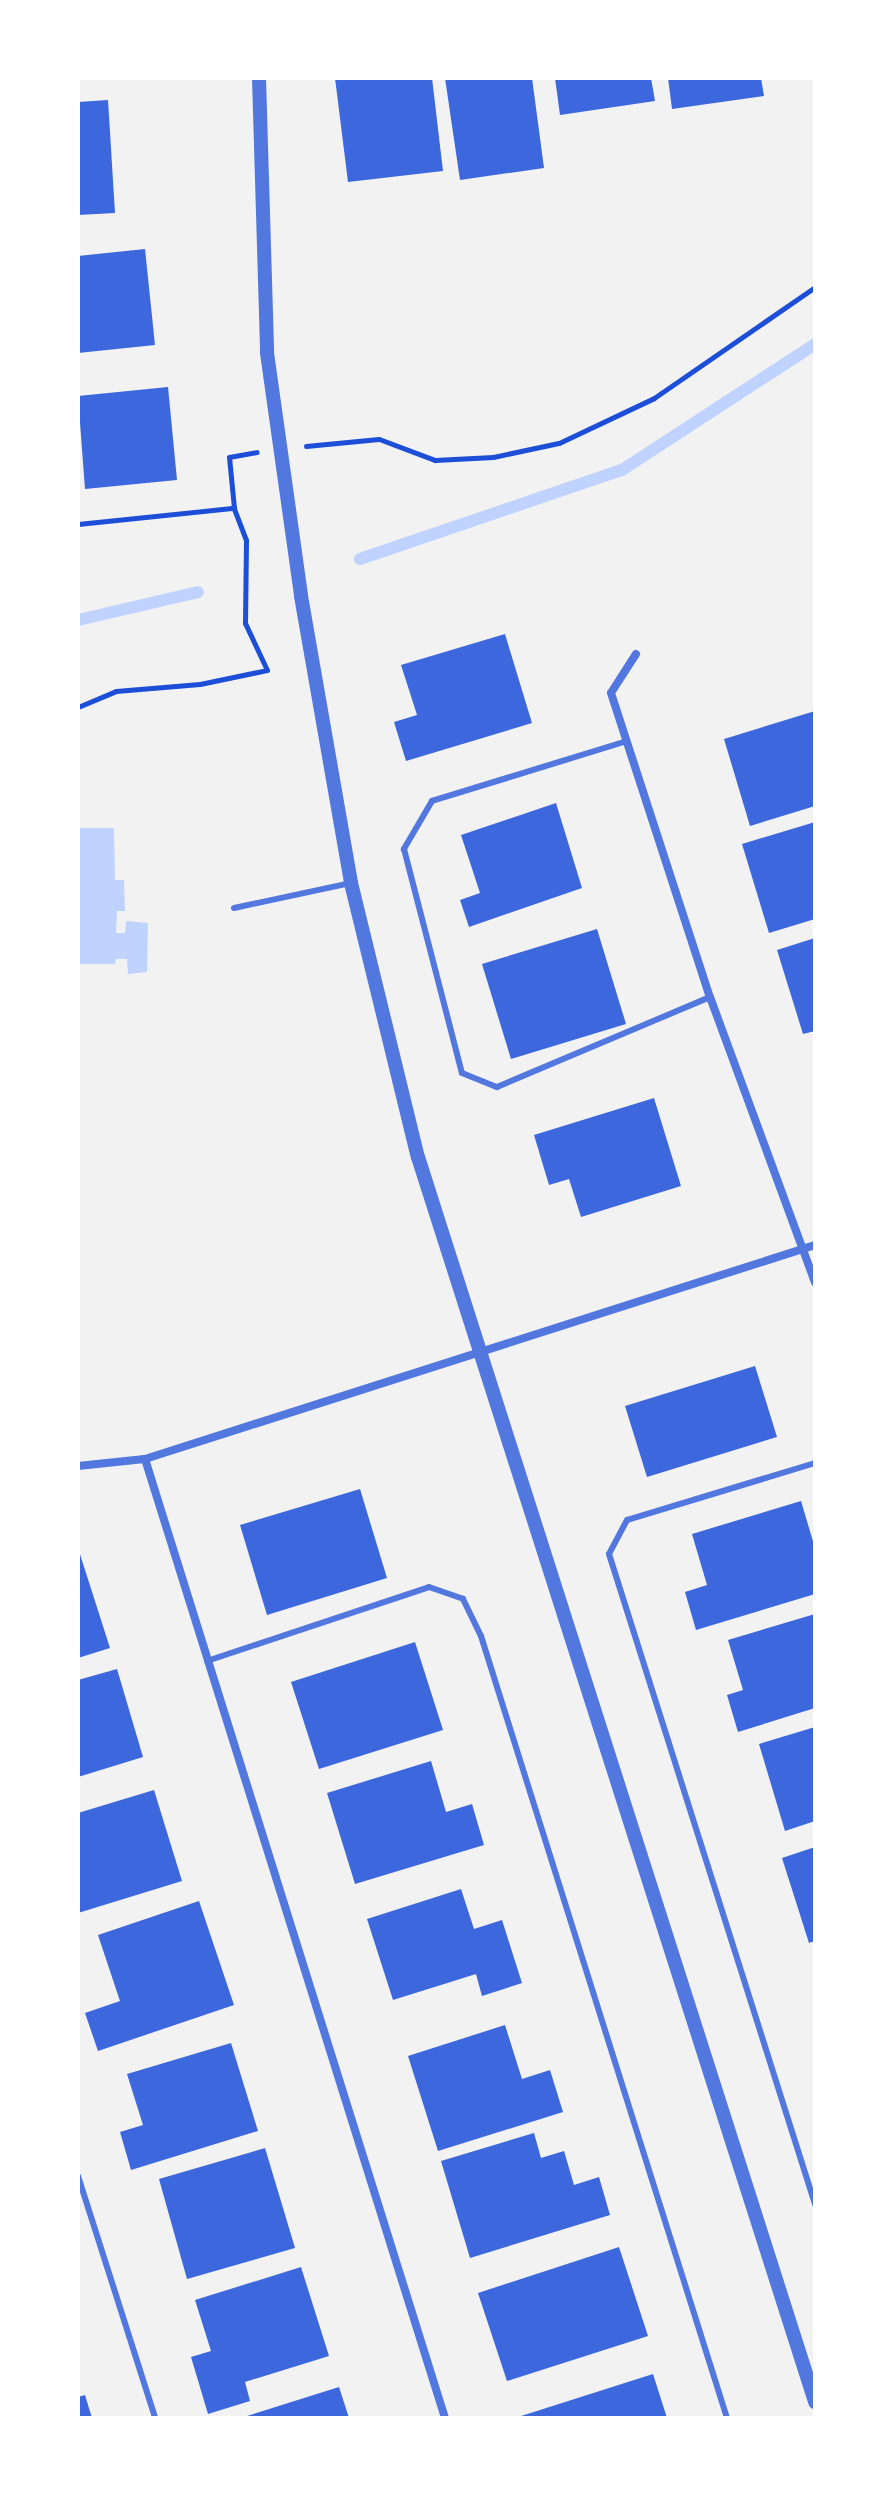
<!DOCTYPE html>
<html>
<head>
<meta charset="utf-8">
<style>
	body { margin:0 }
	#map { position:relative; width:893px; height:2496px; overflow:hidden; background:#f2f2f2; font-family:"PT Sans Narrow",sans-serif }
	div>[style] { position:absolute }
	.water>* { inset:0; background:#bfd3fe }
	.stream>* { height:12px; margin:-6px; padding:0 6px; transform-origin:6px; border-radius:6px; background:#bfd3fe }
	.building>* { inset:0; background:#3d67dc }
	.path>* { height:5px; margin:-2.5px; padding:0 2.5px; transform-origin:2.5px; border-radius:2.5px; background:#1d4ed8 }
	.service>* { height:6px; margin:-3px; padding:0 3px; transform-origin:3px; border-radius:3px; background:#5277de }
	.minor>* { height:8px; margin:-4px; padding:0 4px; transform-origin:4px; border-radius:4px; background:#5277de }
	.tertiary>* { height:14px; margin:-7px; padding:0 7px; transform-origin:7px; border-radius:7px; background:#5277de }
	span { translate:-50% -50%; white-space:nowrap; text-align:center; line-height:1.15; -webkit-text-stroke:7px #fff; paint-order:stroke }
	.frame { position:absolute; inset:0; border:80px solid #fff; pointer-events:none }
</style>
</head>
<body>
<div id="map">
	<div class="water">
		<i style="clip-path:polygon(78px 828px,114px 828px,115px 880px,124px 880px,125px 911px,117px 911px,116px 933px,125px 933px,126px 921px,148px 923px,147px 972px,128px 974px,127px 959px,116px 959px,115px 964px,78px 964px)"></i>
	</div>
	<div class="stream">
		<i style="left:360px;top:559px;width:277px;rotate:-18.8deg"></i>
		<i style="left:622px;top:470px;width:230px;rotate:-33.1deg"></i>
		<i style="left:78px;top:620px;width:123px;rotate:-13.1deg"></i>
	</div>
	<div class="building">
		<i style="clip-path:polygon(335px 78px,432px 78px,443px 171px,348px 182px)"></i>
		<i style="clip-path:polygon(445px 78px,532px 78px,544px 168px,460px 180px)"></i>
		<i style="clip-path:polygon(555px 78px,651px 78px,655px 101px,560px 115px)"></i>
		<i style="clip-path:polygon(668px 78px,761px 78px,764px 96px,672px 109px)"></i>
		<i style="clip-path:polygon(108px 100px,115px 213px,78px 215px,78px 102px)"></i>
		<i style="clip-path:polygon(145px 249px,155px 345px,78px 353px,78px 256px)"></i>
		<i style="clip-path:polygon(168px 387px,177px 480px,85px 489px,78px 396px)"></i>
		<i style="clip-path:polygon(505px 634px,532px 723px,406px 761px,394px 722px,417px 715px,401px 665px)"></i>
		<i style="clip-path:polygon(815px 711px,815px 806px,750px 826px,724px 739px)"></i>
		<i style="clip-path:polygon(556px 803px,582px 888px,469px 927px,460px 900px,480px 893px,461px 835px)"></i>
		<i style="clip-path:polygon(815px 822px,815px 919px,769px 933px,742px 844px)"></i>
		<i style="clip-path:polygon(597px 929px,626px 1024px,511px 1059px,482px 964px)"></i>
		<i style="clip-path:polygon(815px 938px,815px 1031px,803px 1034px,777px 950px)"></i>
		<i style="clip-path:polygon(654px 1098px,681px 1186px,581px 1217px,569px 1179px,549px 1185px,534px 1135px)"></i>
		<i style="clip-path:polygon(755px 1366px,777px 1437px,647px 1477px,625px 1406px)"></i>
		<i style="clip-path:polygon(360px 1489px,387px 1578px,267px 1615px,240px 1525px)"></i>
		<i style="clip-path:polygon(801px 1501px,815px 1548px,815px 1594px,696px 1630px,685px 1592px,707px 1585px,692px 1534px)"></i>
		<i style="clip-path:polygon(78px 1548px,110px 1648px,78px 1658px)"></i>
		<i style="clip-path:polygon(815px 1614px,815px 1708px,738px 1732px,727px 1695px,743px 1690px,728px 1640px)"></i>
		<i style="clip-path:polygon(415px 1642px,443px 1730px,319px 1769px,291px 1682px)"></i>
		<i style="clip-path:polygon(117px 1669px,143px 1757px,78px 1777px,78px 1680px)"></i>
		<i style="clip-path:polygon(815px 1727px,815px 1821px,785px 1831px,759px 1744px)"></i>
		<i style="clip-path:polygon(431px 1761px,446px 1812px,472px 1804px,484px 1845px,355px 1884px,327px 1793px)"></i>
		<i style="clip-path:polygon(154px 1790px,182px 1881px,78px 1913px,78px 1813px)"></i>
		<i style="clip-path:polygon(815px 1847px,815px 1941px,809px 1943px,782px 1858px)"></i>
		<i style="clip-path:polygon(461px 1889px,474px 1929px,502px 1920px,522px 1983px,482px 1996px,476px 1974px,393px 2000px,367px 1919px)"></i>
		<i style="clip-path:polygon(199px 1901px,234px 2005px,98px 2051px,85px 2013px,120px 2001px,98px 1935px)"></i>
		<i style="clip-path:polygon(505px 2025px,522px 2079px,550px 2070px,563px 2112px,438px 2151px,408px 2056px)"></i>
		<i style="clip-path:polygon(231px 2043px,258px 2131px,131px 2170px,120px 2132px,143px 2125px,127px 2074px)"></i>
		<i style="clip-path:polygon(534px 2133px,541px 2158px,564px 2151px,574px 2185px,599px 2177px,610px 2215px,470px 2258px,441px 2161px)"></i>
		<i style="clip-path:polygon(265px 2148px,295px 2248px,187px 2279px,159px 2179px)"></i>
		<i style="clip-path:polygon(619px 2247px,648px 2336px,507px 2381px,478px 2293px)"></i>
		<i style="clip-path:polygon(301px 2267px,329px 2356px,245px 2382px,250px 2401px,208px 2414px,191px 2357px,211px 2351px,195px 2300px)"></i>
		<i style="clip-path:polygon(653px 2374px,667px 2418px,518px 2418px,518px 2417px)"></i>
		<i style="clip-path:polygon(339px 2387px,349px 2418px,244px 2418px,244px 2417px)"></i>
		<i style="clip-path:polygon(85px 2395px,92px 2418px,78px 2418px,78px 2397px)"></i>
	</div>
	<div class="path">
		<i style="left:306px;top:446px;width:73px;rotate:-5.5deg"></i>
		<i style="left:379px;top:439px;width:60px;rotate:20.6deg"></i>
		<i style="left:435px;top:460px;width:58px;rotate:-3deg"></i>
		<i style="left:493px;top:457px;width:67px;rotate:-12deg"></i>
		<i style="left:559px;top:443px;width:105px;rotate:-25.3deg"></i>
		<i style="left:654px;top:398px;width:196px;rotate:-34.6deg"></i>
		<i style="left:78px;top:524px;width:157px;rotate:-5.9deg"></i>
		<i style="left:78px;top:707px;width:41px;rotate:-22.8deg"></i>
		<i style="left:116px;top:691px;width:84px;rotate:-4.8deg"></i>
		<i style="left:200px;top:684px;width:68px;rotate:-11.8deg"></i>
		<i style="left:267px;top:670px;width:52px;rotate:-115.1deg"></i>
		<i style="left:245px;top:623px;width:83px;rotate:-89.3deg"></i>
		<i style="left:246px;top:540px;width:34px;rotate:-111deg"></i>
		<i style="left:234px;top:508px;width:51px;rotate:-95.6deg"></i>
		<i style="left:229px;top:457px;width:28px;rotate:-10deg"></i>
	</div>
	<div class="service">
		<i style="left:627px;top:741px;width:204px;rotate:162.9deg"></i>
		<i style="left:432px;top:801px;width:56px;rotate:120.3deg"></i>
		<i style="left:404px;top:849px;width:231px;rotate:75.5deg"></i>
		<i style="left:462px;top:1073px;width:38px;rotate:22deg"></i>
		<i style="left:497px;top:1087px;width:231px;rotate:-22.9deg"></i>
		<i style="left:234px;top:908px;width:120px;rotate:-12.1deg"></i>
		<i style="left:815px;top:1463px;width:196px;rotate:163.1deg"></i>
		<i style="left:627px;top:1520px;width:38px;rotate:118deg"></i>
		<i style="left:609px;top:1554px;width:682px;rotate:72.42deg"></i>
		<i style="left:207px;top:1661px;width:234px;rotate:-18.4deg"></i>
		<i style="left:429px;top:1587px;width:36px;rotate:19deg"></i>
		<i style="left:463px;top:1599px;width:41px;rotate:64.1deg"></i>
		<i style="left:481px;top:1636px;width:820px;rotate:72.54deg"></i>
		<i style="left:78px;top:2176px;width:254px;rotate:72.3deg"></i>
	</div>
	<div class="minor">
		<i style="left:636px;top:654px;width:46px;rotate:122.7deg"></i>
		<i style="left:611px;top:693px;width:320px;rotate:72deg"></i>
		<i style="left:710px;top:997px;width:304px;rotate:69.8deg"></i>
		<i style="left:145px;top:1459px;width:1005px;rotate:72.63deg"></i>
		<i style="left:78px;top:1466px;width:67px;rotate:-6deg"></i>
		<i style="left:145px;top:1459px;width:703px;rotate:-17.71deg"></i>
	</div>
	<div class="tertiary">
		<i style="left:259px;top:78px;width:275px;rotate:88.3deg"></i>
		<i style="left:267px;top:353px;width:245px;rotate:82deg"></i>
		<i style="left:301px;top:596px;width:291px;rotate:80.1deg"></i>
		<i style="left:351px;top:883px;width:282px;rotate:76.3deg"></i>
		<i style="left:418px;top:1157px;width:1307px;rotate:72.31deg"></i>
	</div>
	<div class="frame"></div>
</div>
</body>
</html>
